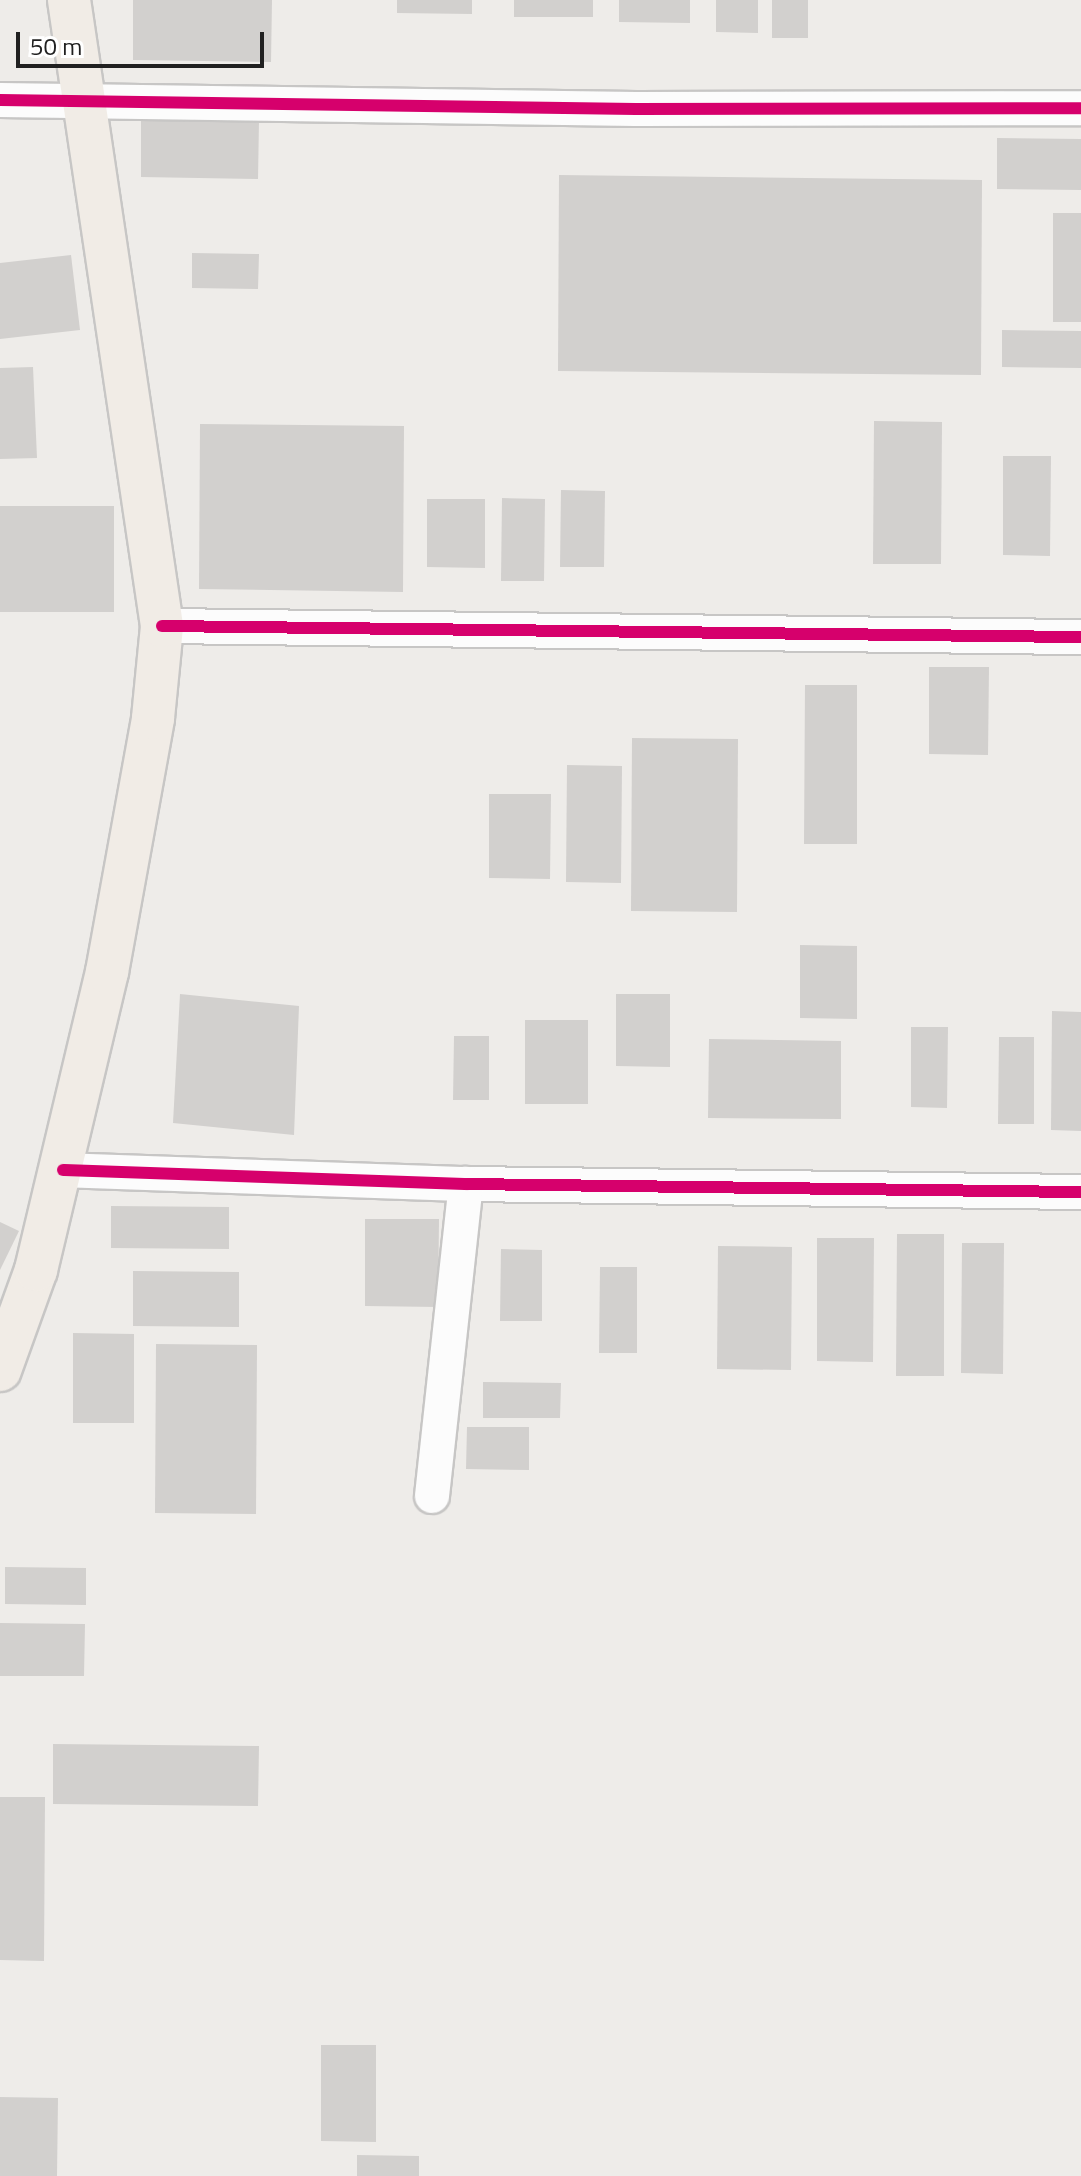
<!DOCTYPE html>
<html>
<head>
<meta charset="utf-8">
<style>
	body { margin:0 }
	#map { position:relative; width:1081px; height:2176px; overflow:hidden; background:#eeece9; font-family:"Titillium Web",sans-serif }
	div>[style] { position:absolute }
	.building>* { inset:0; background:#d2d0ce }
	.roads { filter:drop-shadow(2px 0 #c7c6c5) drop-shadow(-2px 0 #c7c6c5) drop-shadow(0 2px #c7c6c5) drop-shadow(0 -2px #c7c6c5) }
	.minor>* { height:34px; margin:-17px; padding:0 17px; transform-origin:17px; border-radius:17px; background:#fcfcfc }
	.major>* { height:42px; margin:-21px; padding:0 21px; transform-origin:21px; border-radius:21px; background:#f1ece6 }
	.cycleway>* { height:12px; margin:-6px; padding:0 6px; transform-origin:6px; border-radius:6px; background:#d6006c }
	span { translate:-50% -50%; white-space:nowrap; text-align:center; line-height:1.15; -webkit-text-stroke:7px #fff; paint-order:stroke }
	.scale { position:absolute; left:16px; top:32px; width:248px; height:36px; box-sizing:border-box; border:4px solid #202020; border-top:0; padding-left:10px; font-size:24px; line-height:28px; white-space:nowrap; color:#202020; -webkit-text-stroke:6px #fff; paint-order:stroke }
</style>
</head>
<body>
<div id="map">
	<div class="building">
		<i style="clip-path:polygon(133px 0,272px 0,271px 62px,133px 60px)"></i>
		<i style="clip-path:polygon(397px 0,472px 0,472px 14px,397px 13px)"></i>
		<i style="clip-path:polygon(514px 0,593px 0,593px 17px,514px 17px)"></i>
		<i style="clip-path:polygon(619px 0,690px 0,690px 23px,619px 22px)"></i>
		<i style="clip-path:polygon(716px 0,758px 0,758px 33px,716px 32px)"></i>
		<i style="clip-path:polygon(772px 0,808px 0,808px 38px,772px 38px)"></i>
		<i style="clip-path:polygon(141px 119px,259px 120px,258px 179px,141px 177px)"></i>
		<i style="clip-path:polygon(997px 138px,1081px 139px,1081px 190px,997px 189px)"></i>
		<i style="clip-path:polygon(559px 175px,982px 180px,981px 375px,558px 371px)"></i>
		<i style="clip-path:polygon(1053px 213px,1081px 213px,1081px 322px,1053px 322px)"></i>
		<i style="clip-path:polygon(192px 253px,259px 254px,258px 289px,192px 288px)"></i>
		<i style="clip-path:polygon(71px 255px,80px 330px,0 339px,0 263px)"></i>
		<i style="clip-path:polygon(1002px 330px,1081px 331px,1081px 368px,1002px 367px)"></i>
		<i style="clip-path:polygon(33px 367px,37px 458px,0 459px,0 368px)"></i>
		<i style="clip-path:polygon(874px 421px,942px 422px,941px 564px,873px 564px)"></i>
		<i style="clip-path:polygon(200px 424px,404px 426px,403px 592px,199px 589px)"></i>
		<i style="clip-path:polygon(1003px 456px,1051px 456px,1050px 556px,1003px 555px)"></i>
		<i style="clip-path:polygon(561px 490px,605px 491px,604px 567px,560px 567px)"></i>
		<i style="clip-path:polygon(502px 498px,545px 499px,544px 581px,501px 581px)"></i>
		<i style="clip-path:polygon(427px 499px,485px 499px,485px 568px,427px 567px)"></i>
		<i style="clip-path:polygon(0 506px,114px 506px,114px 612px,0 612px)"></i>
		<i style="clip-path:polygon(929px 667px,989px 667px,988px 755px,929px 754px)"></i>
		<i style="clip-path:polygon(805px 685px,857px 685px,857px 844px,804px 844px)"></i>
		<i style="clip-path:polygon(632px 738px,738px 739px,737px 912px,631px 911px)"></i>
		<i style="clip-path:polygon(567px 765px,622px 766px,621px 883px,566px 882px)"></i>
		<i style="clip-path:polygon(489px 794px,551px 794px,550px 879px,489px 878px)"></i>
		<i style="clip-path:polygon(800px 945px,857px 946px,857px 1019px,800px 1018px)"></i>
		<i style="clip-path:polygon(180px 994px,299px 1006px,294px 1135px,173px 1123px)"></i>
		<i style="clip-path:polygon(616px 994px,670px 994px,670px 1067px,616px 1066px)"></i>
		<i style="clip-path:polygon(1052px 1011px,1081px 1012px,1081px 1131px,1051px 1130px)"></i>
		<i style="clip-path:polygon(525px 1020px,588px 1020px,588px 1104px,525px 1104px)"></i>
		<i style="clip-path:polygon(911px 1027px,948px 1027px,947px 1108px,911px 1107px)"></i>
		<i style="clip-path:polygon(454px 1036px,489px 1036px,489px 1100px,453px 1100px)"></i>
		<i style="clip-path:polygon(999px 1037px,1034px 1037px,1034px 1124px,998px 1124px)"></i>
		<i style="clip-path:polygon(709px 1039px,841px 1041px,841px 1119px,708px 1118px)"></i>
		<i style="clip-path:polygon(111px 1206px,229px 1207px,229px 1249px,111px 1248px)"></i>
		<i style="clip-path:polygon(365px 1219px,439px 1219px,438px 1307px,365px 1306px)"></i>
		<i style="clip-path:polygon(0 1222px,19px 1231px,0 1270px)"></i>
		<i style="clip-path:polygon(897px 1234px,944px 1234px,944px 1376px,896px 1376px)"></i>
		<i style="clip-path:polygon(817px 1238px,874px 1238px,873px 1362px,817px 1361px)"></i>
		<i style="clip-path:polygon(962px 1243px,1004px 1243px,1003px 1374px,961px 1373px)"></i>
		<i style="clip-path:polygon(718px 1246px,792px 1247px,791px 1370px,717px 1369px)"></i>
		<i style="clip-path:polygon(501px 1249px,542px 1250px,542px 1321px,500px 1321px)"></i>
		<i style="clip-path:polygon(600px 1267px,637px 1267px,637px 1353px,599px 1353px)"></i>
		<i style="clip-path:polygon(133px 1271px,239px 1272px,239px 1327px,133px 1326px)"></i>
		<i style="clip-path:polygon(73px 1333px,134px 1334px,134px 1423px,73px 1423px)"></i>
		<i style="clip-path:polygon(156px 1344px,257px 1345px,256px 1514px,155px 1513px)"></i>
		<i style="clip-path:polygon(483px 1382px,561px 1383px,560px 1418px,483px 1418px)"></i>
		<i style="clip-path:polygon(467px 1427px,529px 1427px,529px 1470px,466px 1469px)"></i>
		<i style="clip-path:polygon(5px 1567px,86px 1568px,86px 1605px,5px 1604px)"></i>
		<i style="clip-path:polygon(0 1623px,85px 1624px,84px 1676px,0 1676px)"></i>
		<i style="clip-path:polygon(53px 1744px,259px 1746px,258px 1806px,53px 1804px)"></i>
		<i style="clip-path:polygon(0 1797px,45px 1797px,44px 1961px,0 1960px)"></i>
		<i style="clip-path:polygon(321px 2045px,376px 2045px,376px 2142px,321px 2141px)"></i>
		<i style="clip-path:polygon(0 2097px,58px 2098px,57px 2176px,0 2176px)"></i>
		<i style="clip-path:polygon(357px 2155px,419px 2156px,419px 2176px,357px 2176px)"></i>
	</div>
	<div class="roads">
		<div class="minor">
			<i style="left:0;top:100px;width:636px;rotate:0.81deg"></i>
			<i style="left:636px;top:109px;width:445px;rotate:-0.1deg"></i>
			<i style="left:162px;top:626px;width:919px;rotate:0.69deg"></i>
			<i style="left:63px;top:1170px;width:403px;rotate:2deg"></i>
			<i style="left:466px;top:1184px;width:615px;rotate:0.75deg"></i>
			<i style="left:432px;top:1496px;width:314px;rotate:-83.8deg"></i>
		</div>
		<div class="major">
			<i style="left:0;top:1370px;width:106px;rotate:-70.2deg"></i>
			<i style="left:36px;top:1270px;width:306px;rotate:-76.6deg"></i>
			<i style="left:107px;top:972px;width:258px;rotate:-79.7deg"></i>
			<i style="left:153px;top:718px;width:92px;rotate:-84.4deg"></i>
			<i style="left:162px;top:626px;width:633px;rotate:-98.45deg"></i>
		</div>
	</div>
	<div class="cycleway">
		<i style="left:0;top:100px;width:636px;rotate:0.81deg"></i>
		<i style="left:636px;top:109px;width:445px;rotate:-0.1deg"></i>
		<i style="left:162px;top:626px;width:919px;rotate:0.69deg"></i>
		<i style="left:63px;top:1170px;width:403px;rotate:2deg"></i>
		<i style="left:466px;top:1184px;width:615px;rotate:0.75deg"></i>
	</div>
	<div class="scale">50 m</div>
</div>
</body>
</html>
